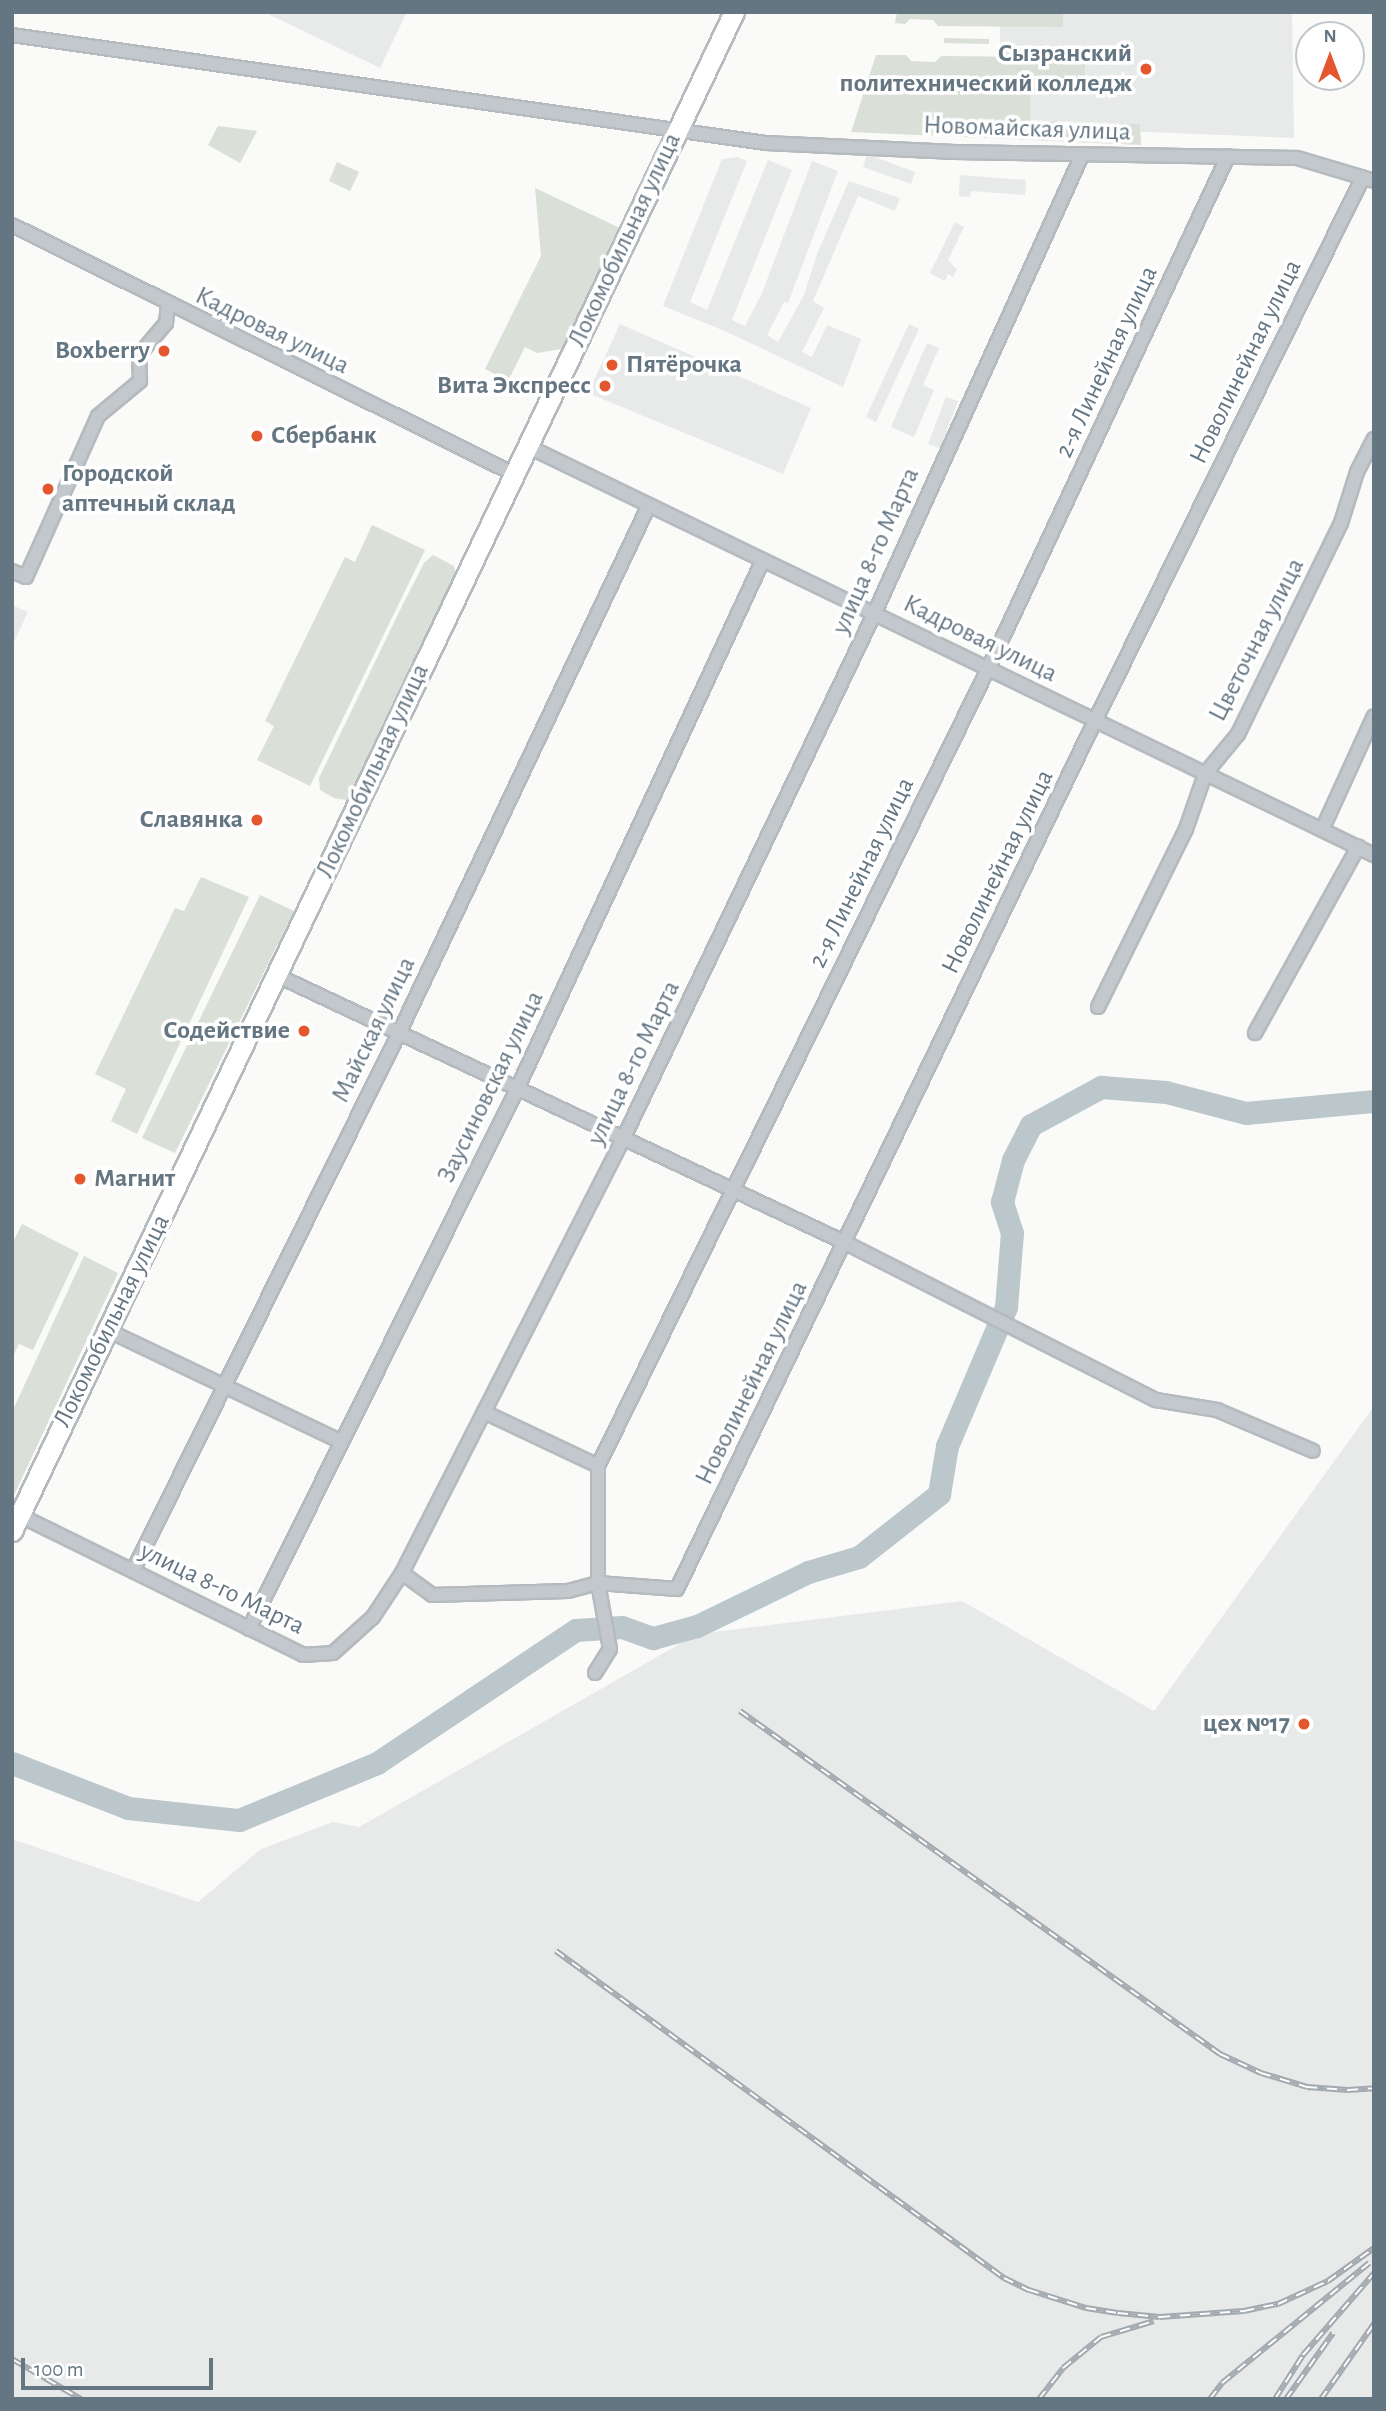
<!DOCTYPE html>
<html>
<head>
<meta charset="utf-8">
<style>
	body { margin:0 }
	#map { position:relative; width:1386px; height:2411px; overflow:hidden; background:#fafaf8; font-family:"Alegreya Sans",sans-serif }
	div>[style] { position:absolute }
	.built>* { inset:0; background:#e8e9e9 }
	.green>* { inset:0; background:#dadfd7 }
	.river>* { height:23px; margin:-11.5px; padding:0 11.5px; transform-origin:11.5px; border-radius:11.5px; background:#bbc7cb }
	.roads { filter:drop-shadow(2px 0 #b5babe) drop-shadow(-2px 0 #b5babe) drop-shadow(0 2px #b5babe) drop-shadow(0 -2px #b5babe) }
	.minor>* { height:12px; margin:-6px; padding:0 6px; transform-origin:6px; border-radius:6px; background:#c3c8cc }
	.primary>* { height:19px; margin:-9.5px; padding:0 9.5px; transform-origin:9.5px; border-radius:9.5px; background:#fff }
	.rail>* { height:6px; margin-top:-3px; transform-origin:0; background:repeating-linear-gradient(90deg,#fff 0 10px,#a2aab0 0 20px); box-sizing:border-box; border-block:2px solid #a2aab0 }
	.dots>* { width:19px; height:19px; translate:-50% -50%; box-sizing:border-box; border:4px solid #fff; border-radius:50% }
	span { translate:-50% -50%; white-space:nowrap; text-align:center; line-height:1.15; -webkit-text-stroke:7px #fff; paint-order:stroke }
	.poi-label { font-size:26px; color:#657683; font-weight:700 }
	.right { translate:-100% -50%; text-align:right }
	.left { translate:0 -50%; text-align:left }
	.street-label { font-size:26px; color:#657683 }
	.frame { position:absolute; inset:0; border:14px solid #657683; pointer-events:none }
	.north { position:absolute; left:1295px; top:21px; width:70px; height:70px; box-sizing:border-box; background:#fff; border:2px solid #c1c8cd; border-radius:50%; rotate:0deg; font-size:19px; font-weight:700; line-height:28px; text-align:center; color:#657683 }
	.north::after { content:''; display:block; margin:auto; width:24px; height:32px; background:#e4572e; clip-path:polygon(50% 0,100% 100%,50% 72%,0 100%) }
	.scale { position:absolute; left:21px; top:2358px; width:192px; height:32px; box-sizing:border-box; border:4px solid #657683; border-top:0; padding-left:9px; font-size:21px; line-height:24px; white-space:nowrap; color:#657683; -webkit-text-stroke:5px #fff; paint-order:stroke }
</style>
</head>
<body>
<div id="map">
	<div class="built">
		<i style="clip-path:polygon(264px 12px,407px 12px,380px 68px)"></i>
		<i style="clip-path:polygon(1000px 12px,1292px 12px,1294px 138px,1000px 126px)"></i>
		<i style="clip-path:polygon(867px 154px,915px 172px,911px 184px,863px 167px)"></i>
		<i style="clip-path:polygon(737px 157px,747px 161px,690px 302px,707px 310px,768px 160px,792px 170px,732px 320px,745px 326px,762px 293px,812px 161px,838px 171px,788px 303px,784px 302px,767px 335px,778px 342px,804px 295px,817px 254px,849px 181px,900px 198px,895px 211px,858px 196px,813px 301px,824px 308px,802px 352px,812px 357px,827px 325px,861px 339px,843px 387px,727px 332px,663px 306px,722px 159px)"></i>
		<i style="clip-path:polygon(960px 175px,1026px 180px,1025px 195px,971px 191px,970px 197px,959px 196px)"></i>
		<i style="clip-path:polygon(955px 222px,964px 227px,948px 260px,957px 270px,953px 277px,948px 274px,945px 281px,930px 273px)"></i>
		<i style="clip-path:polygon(620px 324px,811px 408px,783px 474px,588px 393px)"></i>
		<i style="clip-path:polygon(909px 324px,919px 329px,876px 422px,866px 417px)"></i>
		<i style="clip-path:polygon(927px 343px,939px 348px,923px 385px,934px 390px,914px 437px,891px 427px)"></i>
		<i style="clip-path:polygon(946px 397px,958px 401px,940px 448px,928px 444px)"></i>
		<i style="clip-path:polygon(12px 605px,28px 612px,12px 646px)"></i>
		<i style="clip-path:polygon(1374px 1406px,1374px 2399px,12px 2399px,12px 1839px,198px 1902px,261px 1849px,333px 1822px,359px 1827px,697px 1634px,962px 1601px,1154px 1711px)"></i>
	</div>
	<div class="green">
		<i style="clip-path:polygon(897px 12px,1063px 12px,1063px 27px,938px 26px,933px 20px,910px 19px,905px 24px,895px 23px)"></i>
		<i style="clip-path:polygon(944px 38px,989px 39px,989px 44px,944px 43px)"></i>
		<i style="clip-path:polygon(876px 55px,906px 55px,911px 61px,935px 62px,941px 56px,1058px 57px,1058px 64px,1085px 64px,1085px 92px,1030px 91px,1030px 121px,1140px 124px,1141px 145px,851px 132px)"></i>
		<i style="clip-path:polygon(218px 126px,257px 131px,240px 163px,208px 145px)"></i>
		<i style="clip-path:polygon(337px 162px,359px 172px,350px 191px,329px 181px)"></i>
		<i style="clip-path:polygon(535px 188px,622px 229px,567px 348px,537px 353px,525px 347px,508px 381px,485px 369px,541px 256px)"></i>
		<i style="clip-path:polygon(372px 525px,425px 550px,310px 786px,257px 760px,274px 726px,265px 721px,345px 557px,355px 562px)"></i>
		<i style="clip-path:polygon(433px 555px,454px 566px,456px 575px,349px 797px,346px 800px,334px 798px,320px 790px,319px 778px,402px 606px,424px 563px)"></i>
		<i style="clip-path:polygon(201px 877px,249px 897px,137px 1134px,111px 1121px,126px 1089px,95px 1074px,175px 908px,184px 911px)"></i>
		<i style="clip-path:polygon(260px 895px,294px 911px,175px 1153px,142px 1138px)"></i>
		<i style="clip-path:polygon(22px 1224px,79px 1253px,33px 1350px,19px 1344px,12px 1358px,12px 1244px)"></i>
		<i style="clip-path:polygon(84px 1256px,118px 1273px,15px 1493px,12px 1493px,12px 1412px)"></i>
	</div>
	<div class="river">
		<i style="left:12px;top:1763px;width:124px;rotate:21.2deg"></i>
		<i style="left:128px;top:1808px;width:112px;rotate:6.2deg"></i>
		<i style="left:239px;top:1820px;width:149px;rotate:-22.4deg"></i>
		<i style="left:377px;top:1763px;width:239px;rotate:-33.8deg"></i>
		<i style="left:576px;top:1630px;width:46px;rotate:-3.7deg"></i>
		<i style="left:622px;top:1627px;width:33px;rotate:20deg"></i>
		<i style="left:653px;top:1638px;width:46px;rotate:-15.3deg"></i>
		<i style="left:697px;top:1626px;width:123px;rotate:-25.9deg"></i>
		<i style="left:808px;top:1572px;width:53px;rotate:-16.4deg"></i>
		<i style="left:859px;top:1557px;width:102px;rotate:-38.2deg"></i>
		<i style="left:939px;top:1494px;width:49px;rotate:-80.5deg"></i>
		<i style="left:947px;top:1446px;width:151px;rotate:-67deg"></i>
		<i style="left:1006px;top:1307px;width:74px;rotate:-85.4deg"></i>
		<i style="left:1012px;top:1233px;width:33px;rotate:-108deg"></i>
		<i style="left:1002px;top:1202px;width:43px;rotate:-75.3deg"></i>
		<i style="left:1013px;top:1160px;width:39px;rotate:-63deg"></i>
		<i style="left:1031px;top:1125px;width:80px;rotate:-28.5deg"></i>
		<i style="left:1101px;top:1087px;width:65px;rotate:4.4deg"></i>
		<i style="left:1166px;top:1092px;width:83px;rotate:14.7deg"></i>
		<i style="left:1246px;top:1113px;width:129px;rotate:-5.4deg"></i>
	</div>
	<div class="roads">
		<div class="minor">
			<i style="left:12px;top:35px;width:762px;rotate:8.15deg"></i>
			<i style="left:766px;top:143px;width:189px;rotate:2.7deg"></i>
			<i style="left:955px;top:152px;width:342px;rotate:1deg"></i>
			<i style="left:1297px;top:158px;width:80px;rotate:16.6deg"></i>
			<i style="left:12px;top:225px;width:560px;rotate:26.38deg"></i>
			<i style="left:527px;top:446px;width:941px;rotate:25.78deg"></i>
			<i style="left:12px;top:571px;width:15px;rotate:23deg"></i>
			<i style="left:26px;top:577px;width:176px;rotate:-65.9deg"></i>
			<i style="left:98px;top:416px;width:55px;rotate:-39.8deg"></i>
			<i style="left:140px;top:381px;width:26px;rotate:-92deg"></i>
			<i style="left:139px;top:355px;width:42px;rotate:-49.8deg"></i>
			<i style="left:166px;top:323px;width:18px;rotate:-84deg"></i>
			<i style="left:1322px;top:830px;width:125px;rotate:-65.5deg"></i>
			<i style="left:276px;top:975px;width:630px;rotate:25.18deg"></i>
			<i style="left:846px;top:1243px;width:347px;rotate:26.9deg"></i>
			<i style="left:1156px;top:1400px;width:62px;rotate:9.3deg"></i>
			<i style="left:1217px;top:1410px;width:104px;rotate:23.1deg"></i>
			<i style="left:1098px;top:1007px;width:199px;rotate:-63.7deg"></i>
			<i style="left:1186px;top:829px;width:58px;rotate:-70.9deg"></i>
			<i style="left:1205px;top:774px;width:52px;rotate:-50.5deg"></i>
			<i style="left:1238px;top:734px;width:235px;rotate:-64deg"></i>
			<i style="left:1341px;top:523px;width:53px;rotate:-72.6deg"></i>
			<i style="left:1357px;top:472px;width:37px;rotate:-63deg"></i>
			<i style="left:1255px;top:1033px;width:213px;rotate:-61deg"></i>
			<i style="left:107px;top:1330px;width:260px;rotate:25.5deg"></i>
			<i style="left:484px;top:1412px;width:126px;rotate:25.3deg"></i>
			<i style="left:19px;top:1515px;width:317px;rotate:26.2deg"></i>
			<i style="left:303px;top:1655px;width:30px;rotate:-4deg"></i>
			<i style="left:333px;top:1653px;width:54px;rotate:-42deg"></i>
			<i style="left:373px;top:1617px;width:53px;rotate:-56.6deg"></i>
			<i style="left:402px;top:1573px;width:487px;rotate:-63deg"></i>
			<i style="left:623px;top:1139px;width:584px;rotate:-64.44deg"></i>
			<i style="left:875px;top:612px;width:502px;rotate:-65.63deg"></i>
			<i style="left:133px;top:1571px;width:600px;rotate:-63.69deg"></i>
			<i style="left:399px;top:1033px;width:584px;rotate:-64.66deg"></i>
			<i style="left:402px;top:1573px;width:37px;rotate:36deg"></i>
			<i style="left:432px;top:1595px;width:136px;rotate:-1.7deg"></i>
			<i style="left:568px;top:1591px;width:31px;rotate:-15deg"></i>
			<i style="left:598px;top:1583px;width:79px;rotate:4.3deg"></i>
			<i style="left:677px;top:1589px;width:963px;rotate:-64.29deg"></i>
			<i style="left:1095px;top:721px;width:606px;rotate:-63.77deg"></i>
			<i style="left:249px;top:1629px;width:603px;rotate:-63.6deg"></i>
			<i style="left:517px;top:1089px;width:583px;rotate:-65.06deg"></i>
			<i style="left:595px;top:1673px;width:28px;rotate:-58deg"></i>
			<i style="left:610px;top:1649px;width:67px;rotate:-100.3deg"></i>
			<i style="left:598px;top:1583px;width:117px;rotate:-90deg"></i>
			<i style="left:598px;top:1466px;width:887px;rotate:-63.93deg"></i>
			<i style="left:988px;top:669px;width:566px;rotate:-64.93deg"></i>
		</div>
		<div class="primary">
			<i style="left:12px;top:1531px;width:1682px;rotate:-64.58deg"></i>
		</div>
	</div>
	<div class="rail">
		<i style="left:740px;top:1711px;width:590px;rotate:35.55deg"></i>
		<i style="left:1220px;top:2054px;width:45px;rotate:24.9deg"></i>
		<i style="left:1261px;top:2073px;width:48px;rotate:16.9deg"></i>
		<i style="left:1307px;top:2087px;width:41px;rotate:4.2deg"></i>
		<i style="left:1348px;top:2090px;width:26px;rotate:-4deg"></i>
		<i style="left:556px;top:1951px;width:555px;rotate:36.13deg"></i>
		<i style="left:1004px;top:2278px;width:28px;rotate:26deg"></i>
		<i style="left:1029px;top:2290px;width:60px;rotate:17.5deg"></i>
		<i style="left:1086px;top:2308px;width:32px;rotate:9deg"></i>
		<i style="left:1118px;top:2313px;width:42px;rotate:5.4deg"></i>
		<i style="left:1160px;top:2317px;width:84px;rotate:-4.1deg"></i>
		<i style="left:1244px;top:2311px;width:35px;rotate:-12deg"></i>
		<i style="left:1278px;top:2304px;width:55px;rotate:-24.7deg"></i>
		<i style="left:1328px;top:2281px;width:57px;rotate:-35.7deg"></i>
		<i style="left:12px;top:2359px;width:80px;rotate:30.1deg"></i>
		<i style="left:1039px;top:2399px;width:39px;rotate:-52deg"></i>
		<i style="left:1063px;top:2368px;width:49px;rotate:-39.2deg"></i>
		<i style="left:1101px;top:2337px;width:55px;rotate:-16.8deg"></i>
		<i style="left:1210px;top:2399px;width:20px;rotate:-53deg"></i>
		<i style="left:1222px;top:2383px;width:190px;rotate:-39.2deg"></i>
		<i style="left:1275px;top:2399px;width:52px;rotate:-57.5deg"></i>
		<i style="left:1303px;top:2355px;width:108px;rotate:-49.1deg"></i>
		<i style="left:1286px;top:2399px;width:81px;rotate:-54.5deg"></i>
		<i style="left:1321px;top:2399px;width:92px;rotate:-54.8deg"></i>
	</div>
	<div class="dots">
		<i style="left:1146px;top:69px;background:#e4572e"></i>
		<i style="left:164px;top:351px;background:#e4572e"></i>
		<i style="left:612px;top:365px;background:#e4572e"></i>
		<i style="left:605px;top:386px;background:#e4572e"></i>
		<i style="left:257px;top:436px;background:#e4572e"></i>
		<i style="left:48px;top:489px;background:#e4572e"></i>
		<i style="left:257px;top:820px;background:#e4572e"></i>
		<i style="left:304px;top:1031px;background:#e4572e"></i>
		<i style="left:80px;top:1179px;background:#e4572e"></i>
		<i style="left:1304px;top:1724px;background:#e4572e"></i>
	</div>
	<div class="poi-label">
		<span class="right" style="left:1132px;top:69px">Сызранский<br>политехнический колледж</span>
		<span class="right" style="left:150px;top:351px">Boxberry</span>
		<span class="left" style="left:626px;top:365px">Пятёрочка</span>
		<span class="right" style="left:591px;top:386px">Вита Экспресс</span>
		<span class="left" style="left:271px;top:436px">Сбербанк</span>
		<span class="left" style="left:62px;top:489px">Городской<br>аптечный склад</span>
		<span class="right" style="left:243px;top:820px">Славянка</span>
		<span class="right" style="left:290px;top:1031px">Содействие</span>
		<span class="left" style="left:94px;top:1179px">Магнит</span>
		<span class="right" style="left:1290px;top:1724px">цех №17</span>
	</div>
	<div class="street-label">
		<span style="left:1027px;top:129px;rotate:2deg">Новомайская улица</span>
		<span style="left:625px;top:240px;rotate:-65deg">Локомобильная улица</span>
		<span style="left:272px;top:331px;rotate:26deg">Кадровая улица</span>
		<span style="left:1107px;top:362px;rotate:-65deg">2-я Линейная улица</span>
		<span style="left:1246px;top:362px;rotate:-64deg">Новолинейная улица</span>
		<span style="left:876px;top:551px;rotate:-66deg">улица 8-го Марта</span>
		<span style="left:980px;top:639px;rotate:26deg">Кадровая улица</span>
		<span style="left:1257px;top:640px;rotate:-63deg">Цветочная улица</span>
		<span style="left:373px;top:771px;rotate:-65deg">Локомобильная улица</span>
		<span style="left:998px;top:872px;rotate:-64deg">Новолинейная улица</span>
		<span style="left:862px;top:873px;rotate:-64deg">2-я Линейная улица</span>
		<span style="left:374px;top:1030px;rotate:-64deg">Майская улица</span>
		<span style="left:634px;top:1063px;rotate:-64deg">улица 8-го Марта</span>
		<span style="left:491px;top:1087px;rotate:-64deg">Заусиновская улица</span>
		<span style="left:112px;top:1321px;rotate:-64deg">Локомобильная улица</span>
		<span style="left:752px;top:1383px;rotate:-64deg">Новолинейная улица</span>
		<span style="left:222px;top:1589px;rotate:26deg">улица 8-го Марта</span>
	</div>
	<div class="frame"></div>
	<div class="north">N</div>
	<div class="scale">100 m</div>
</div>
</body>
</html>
